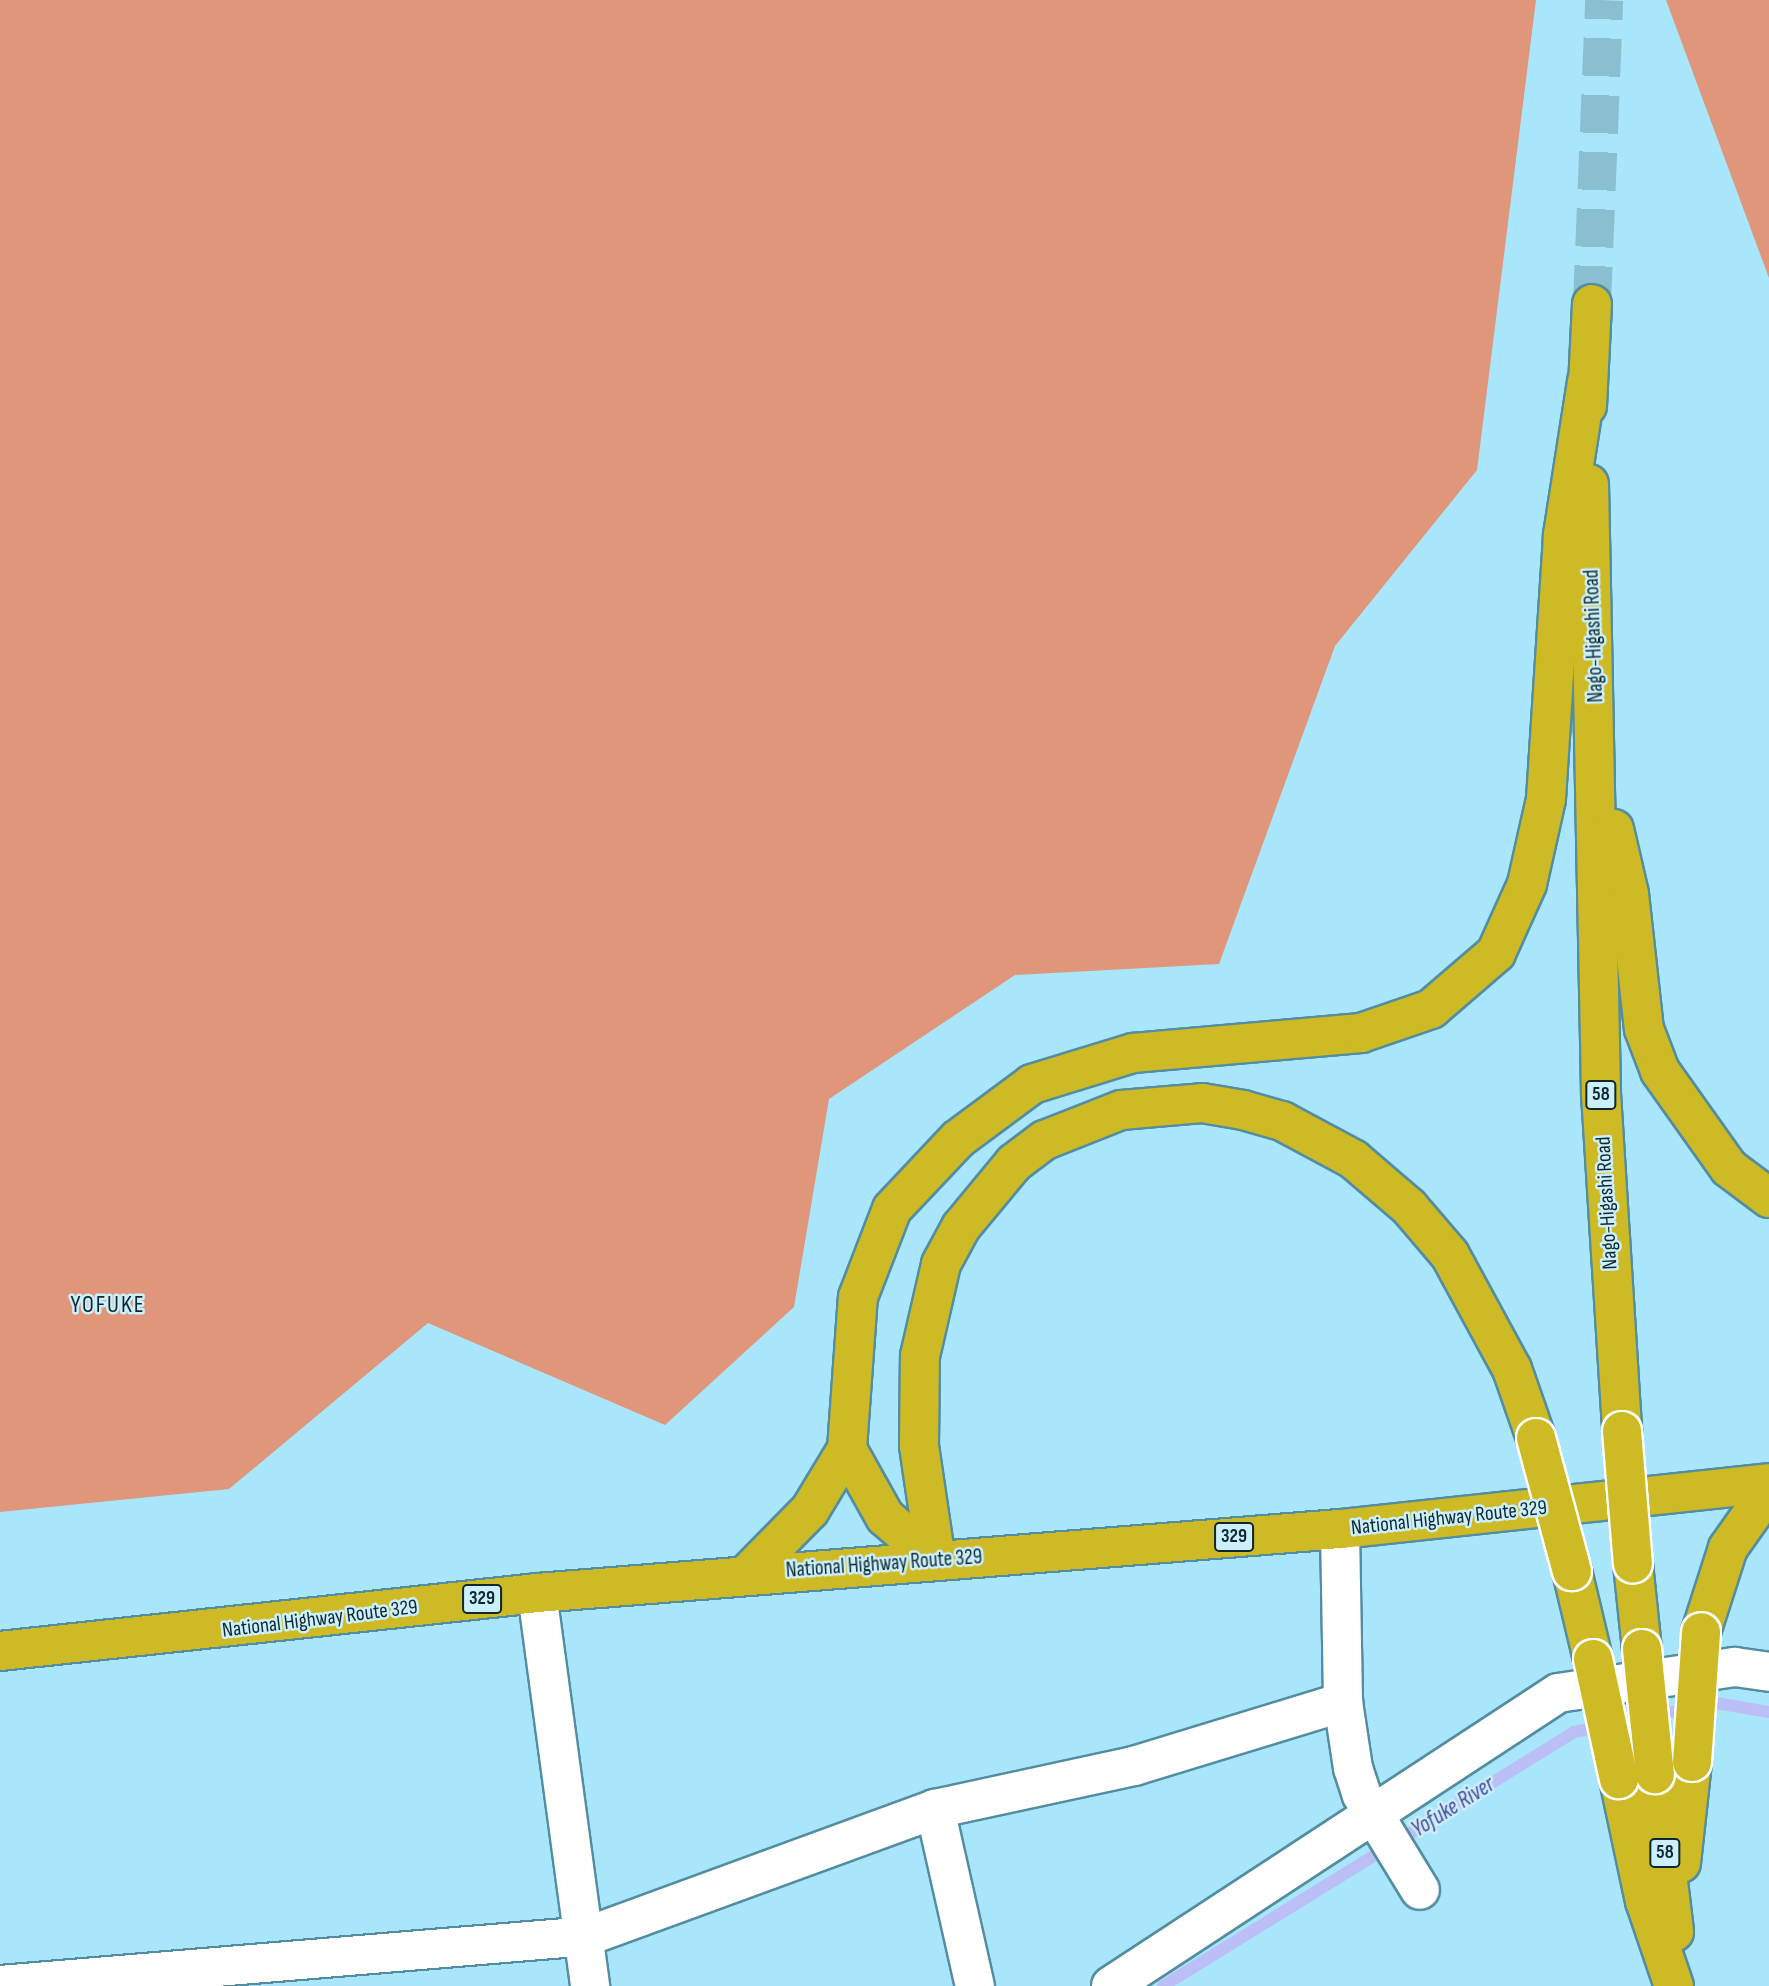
<!DOCTYPE html>
<html>
<head>
<meta charset="utf-8">
<style>
	body { margin:0 }
	#map { position:relative; width:1769px; height:1986px; overflow:hidden; background:#a9e5fb; font-family:"Sofia Sans Condensed",sans-serif }
	div>[style] { position:absolute }
	.forest>* { inset:0; background:#df967b }
	.stream>* { height:12px; margin:-6px; padding:0 6px; transform-origin:6px; border-radius:6px; background:#bbbff5 }
	.highway-tunnel>* { height:38px; margin-top:-19px; transform-origin:0; background:repeating-linear-gradient(90deg,#8abfd2 0 38px,transparent 0 57px) }
	.roads { filter:drop-shadow(2px 0 #538da0) drop-shadow(-2px 0 #538da0) drop-shadow(0 2px #538da0) drop-shadow(0 -2px #538da0) }
	.street>* { height:38px; margin:-19px; padding:0 19px; transform-origin:19px; border-radius:19px; background:#fff }
	.highway>* { height:38px; margin:-19px; padding:0 19px; transform-origin:19px; border-radius:19px; background:#cdba24 }
	.bridges { filter:drop-shadow(2px 0 #fff) drop-shadow(-2px 0 #fff) drop-shadow(0 2px #fff) drop-shadow(0 -2px #fff) }
	.highway-bridge>* { height:38px; margin:-19px; padding:0 19px; transform-origin:19px; border-radius:19px; background:#cdba24 }
	span { translate:-50% -50%; white-space:nowrap; text-align:center; line-height:1.15; -webkit-text-stroke:5px #cbeffb; paint-order:stroke }
	.shield-label span { padding:2px 5px; background:#cbeffb; border:2px solid; border-radius:5px; -webkit-text-stroke-width:0 }
	.shield-label { font-size:19px; color:#0f272f; font-weight:700 }
	.street-label { font-size:21px; color:#0f272f }
	.water-label { font-size:23px; color:#4c4999; font-style:italic }
	.quarter-label { font-size:24px; color:#0f272f; letter-spacing:2px }
</style>
</head>
<body>
<div id="map">
	<div class="forest">
		<i style="clip-path:polygon(0 0,1536px 0,1477px 470px,1335px 646px,1219px 964px,1015px 975px,829px 1099px,794px 1307px,665px 1425px,428px 1323px,229px 1489px,0 1512px)"></i>
		<i style="clip-path:polygon(1666px 0,1769px 0,1769px 278px)"></i>
	</div>
	<div class="stream">
		<i style="left:1163px;top:1986px;width:483px;rotate:-31.7deg"></i>
		<i style="left:1574px;top:1732px;width:145px;rotate:-11.5deg"></i>
		<i style="left:1716px;top:1703px;width:54px;rotate:9.6deg"></i>
	</div>
	<div class="highway-tunnel">
		<i style="left:1592px;top:304px;width:304px;rotate:-87.7deg"></i>
	</div>
	<div class="roads">
		<div class="street">
			<i style="left:1340px;top:1529px;width:173px;rotate:89deg"></i>
			<i style="left:1343px;top:1702px;width:67px;rotate:81.4deg"></i>
			<i style="left:1353px;top:1768px;width:28px;rotate:72deg"></i>
			<i style="left:1362px;top:1795px;width:111px;rotate:58.6deg"></i>
			<i style="left:537px;top:1593px;width:397px;rotate:82.3deg"></i>
			<i style="left:935px;top:1809px;width:181px;rotate:77.3deg"></i>
			<i style="left:0;top:1985px;width:590px;rotate:-4.76deg"></i>
			<i style="left:588px;top:1936px;width:370px;rotate:-20.1deg"></i>
			<i style="left:935px;top:1809px;width:204px;rotate:-12.2deg"></i>
			<i style="left:1134px;top:1766px;width:219px;rotate:-17deg"></i>
			<i style="left:1111px;top:1986px;width:534px;rotate:-33.24deg"></i>
			<i style="left:1558px;top:1693px;width:179px;rotate:-8.4deg"></i>
			<i style="left:1735px;top:1667px;width:34px;rotate:8deg"></i>
		</div>
		<div class="highway">
			<i style="left:1587px;top:406px;width:102px;rotate:-87.2deg"></i>
			<i style="left:1589px;top:484px;width:610px;rotate:88.87deg"></i>
			<i style="left:1601px;top:1094px;width:338px;rotate:86.4deg"></i>
			<i style="left:1614px;top:829px;width:67px;rotate:77deg"></i>
			<i style="left:1629px;top:894px;width:136px;rotate:83.7deg"></i>
			<i style="left:1644px;top:1029px;width:45px;rotate:69.1deg"></i>
			<i style="left:1660px;top:1071px;width:119px;rotate:54.6deg"></i>
			<i style="left:1729px;top:1168px;width:50px;rotate:36.9deg"></i>
			<i style="left:936px;top:1561px;width:67px;rotate:-139.2deg"></i>
			<i style="left:885px;top:1517px;width:78px;rotate:-119.2deg"></i>
			<i style="left:847px;top:1449px;width:152px;rotate:-85.9deg"></i>
			<i style="left:858px;top:1297px;width:94px;rotate:-68.9deg"></i>
			<i style="left:892px;top:1209px;width:96px;rotate:-46.7deg"></i>
			<i style="left:958px;top:1139px;width:92px;rotate:-36.6deg"></i>
			<i style="left:1032px;top:1084px;width:106px;rotate:-17.1deg"></i>
			<i style="left:1133px;top:1053px;width:229px;rotate:-5deg"></i>
			<i style="left:1361px;top:1033px;width:74px;rotate:-18.9deg"></i>
			<i style="left:1431px;top:1009px;width:86px;rotate:-40.7deg"></i>
			<i style="left:1496px;top:953px;width:76px;rotate:-65.8deg"></i>
			<i style="left:1527px;top:884px;width:87px;rotate:-77.4deg"></i>
			<i style="left:1546px;top:799px;width:265px;rotate:-86.3deg"></i>
			<i style="left:1563px;top:535px;width:155px;rotate:-81.1deg"></i>
			<i style="left:936px;top:1561px;width:116px;rotate:-98.4deg"></i>
			<i style="left:919px;top:1446px;width:90px;rotate:-89.4deg"></i>
			<i style="left:920px;top:1356px;width:94px;rotate:-77.1deg"></i>
			<i style="left:941px;top:1264px;width:42px;rotate:-61.6deg"></i>
			<i style="left:961px;top:1227px;width:83px;rotate:-50.4deg"></i>
			<i style="left:1014px;top:1163px;width:39px;rotate:-37deg"></i>
			<i style="left:1045px;top:1140px;width:82px;rotate:-21.5deg"></i>
			<i style="left:1121px;top:1110px;width:81px;rotate:-4.9deg"></i>
			<i style="left:1202px;top:1103px;width:42px;rotate:9.7deg"></i>
			<i style="left:1243px;top:1110px;width:41px;rotate:15.8deg"></i>
			<i style="left:1282px;top:1121px;width:81px;rotate:28.2deg"></i>
			<i style="left:1353px;top:1159px;width:74px;rotate:40.6deg"></i>
			<i style="left:1409px;top:1207px;width:63px;rotate:49.5deg"></i>
			<i style="left:1450px;top:1255px;width:130px;rotate:61.5deg"></i>
			<i style="left:1512px;top:1369px;width:73px;rotate:70.8deg"></i>
			<i style="left:1633px;top:1564px;width:85px;rotate:84deg"></i>
			<i style="left:1572px;top:1571px;width:90px;rotate:76.6deg"></i>
			<i style="left:746px;top:1575px;width:91px;rotate:-45.4deg"></i>
			<i style="left:810px;top:1510px;width:71px;rotate:-58.8deg"></i>
			<i style="left:1701px;top:1632px;width:88px;rotate:-72.2deg"></i>
			<i style="left:1728px;top:1548px;width:71px;rotate:-54.7deg"></i>
			<i style="left:0;top:1651px;width:540px;rotate:-6.16deg"></i>
			<i style="left:537px;top:1593px;width:806px;rotate:-4.56deg"></i>
			<i style="left:1340px;top:1529px;width:431px;rotate:-6.1deg"></i>
			<i style="left:1655px;top:1774px;width:159px;rotate:83.1deg"></i>
			<i style="left:1619px;top:1779px;width:125px;rotate:78deg"></i>
			<i style="left:1645px;top:1901px;width:90px;rotate:71.2deg"></i>
			<i style="left:1681px;top:1863px;width:102px;rotate:-83.8deg"></i>
		</div>
	</div>
	<div class="bridges">
		<div class="highway-bridge">
			<i style="left:1622px;top:1431px;width:133px;rotate:85.3deg"></i>
			<i style="left:1536px;top:1438px;width:138px;rotate:74.9deg"></i>
			<i style="left:1642px;top:1649px;width:126px;rotate:84.1deg"></i>
			<i style="left:1593px;top:1659px;width:123px;rotate:77.8deg"></i>
			<i style="left:1692px;top:1762px;width:130px;rotate:-86deg"></i>
		</div>
	</div>
	<div class="shield-label">
		<span style="left:1601px;top:1095px">58</span>
		<span style="left:1234px;top:1537px">329</span>
		<span style="left:482px;top:1599px">329</span>
		<span style="left:1665px;top:1853px">58</span>
	</div>
	<div class="street-label">
		<span style="left:1594px;top:636px;rotate:-92deg">Nago-Higashi Road</span>
		<span style="left:1607px;top:1203px;rotate:-93deg">Nago-Higashi Road</span>
		<span style="left:1449px;top:1518px;rotate:-6deg">National Highway Route 329</span>
		<span style="left:884px;top:1564px;rotate:-4deg">National Highway Route 329</span>
		<span style="left:320px;top:1619px;rotate:-7deg">National Highway Route 329</span>
	</div>
	<div class="water-label">
		<span style="left:1453px;top:1807px;rotate:-32deg">Yofuke River</span>
	</div>
	<div class="quarter-label">
		<span style="left:108px;top:1305px">YOFUKE</span>
	</div>
</div>
</body>
</html>
